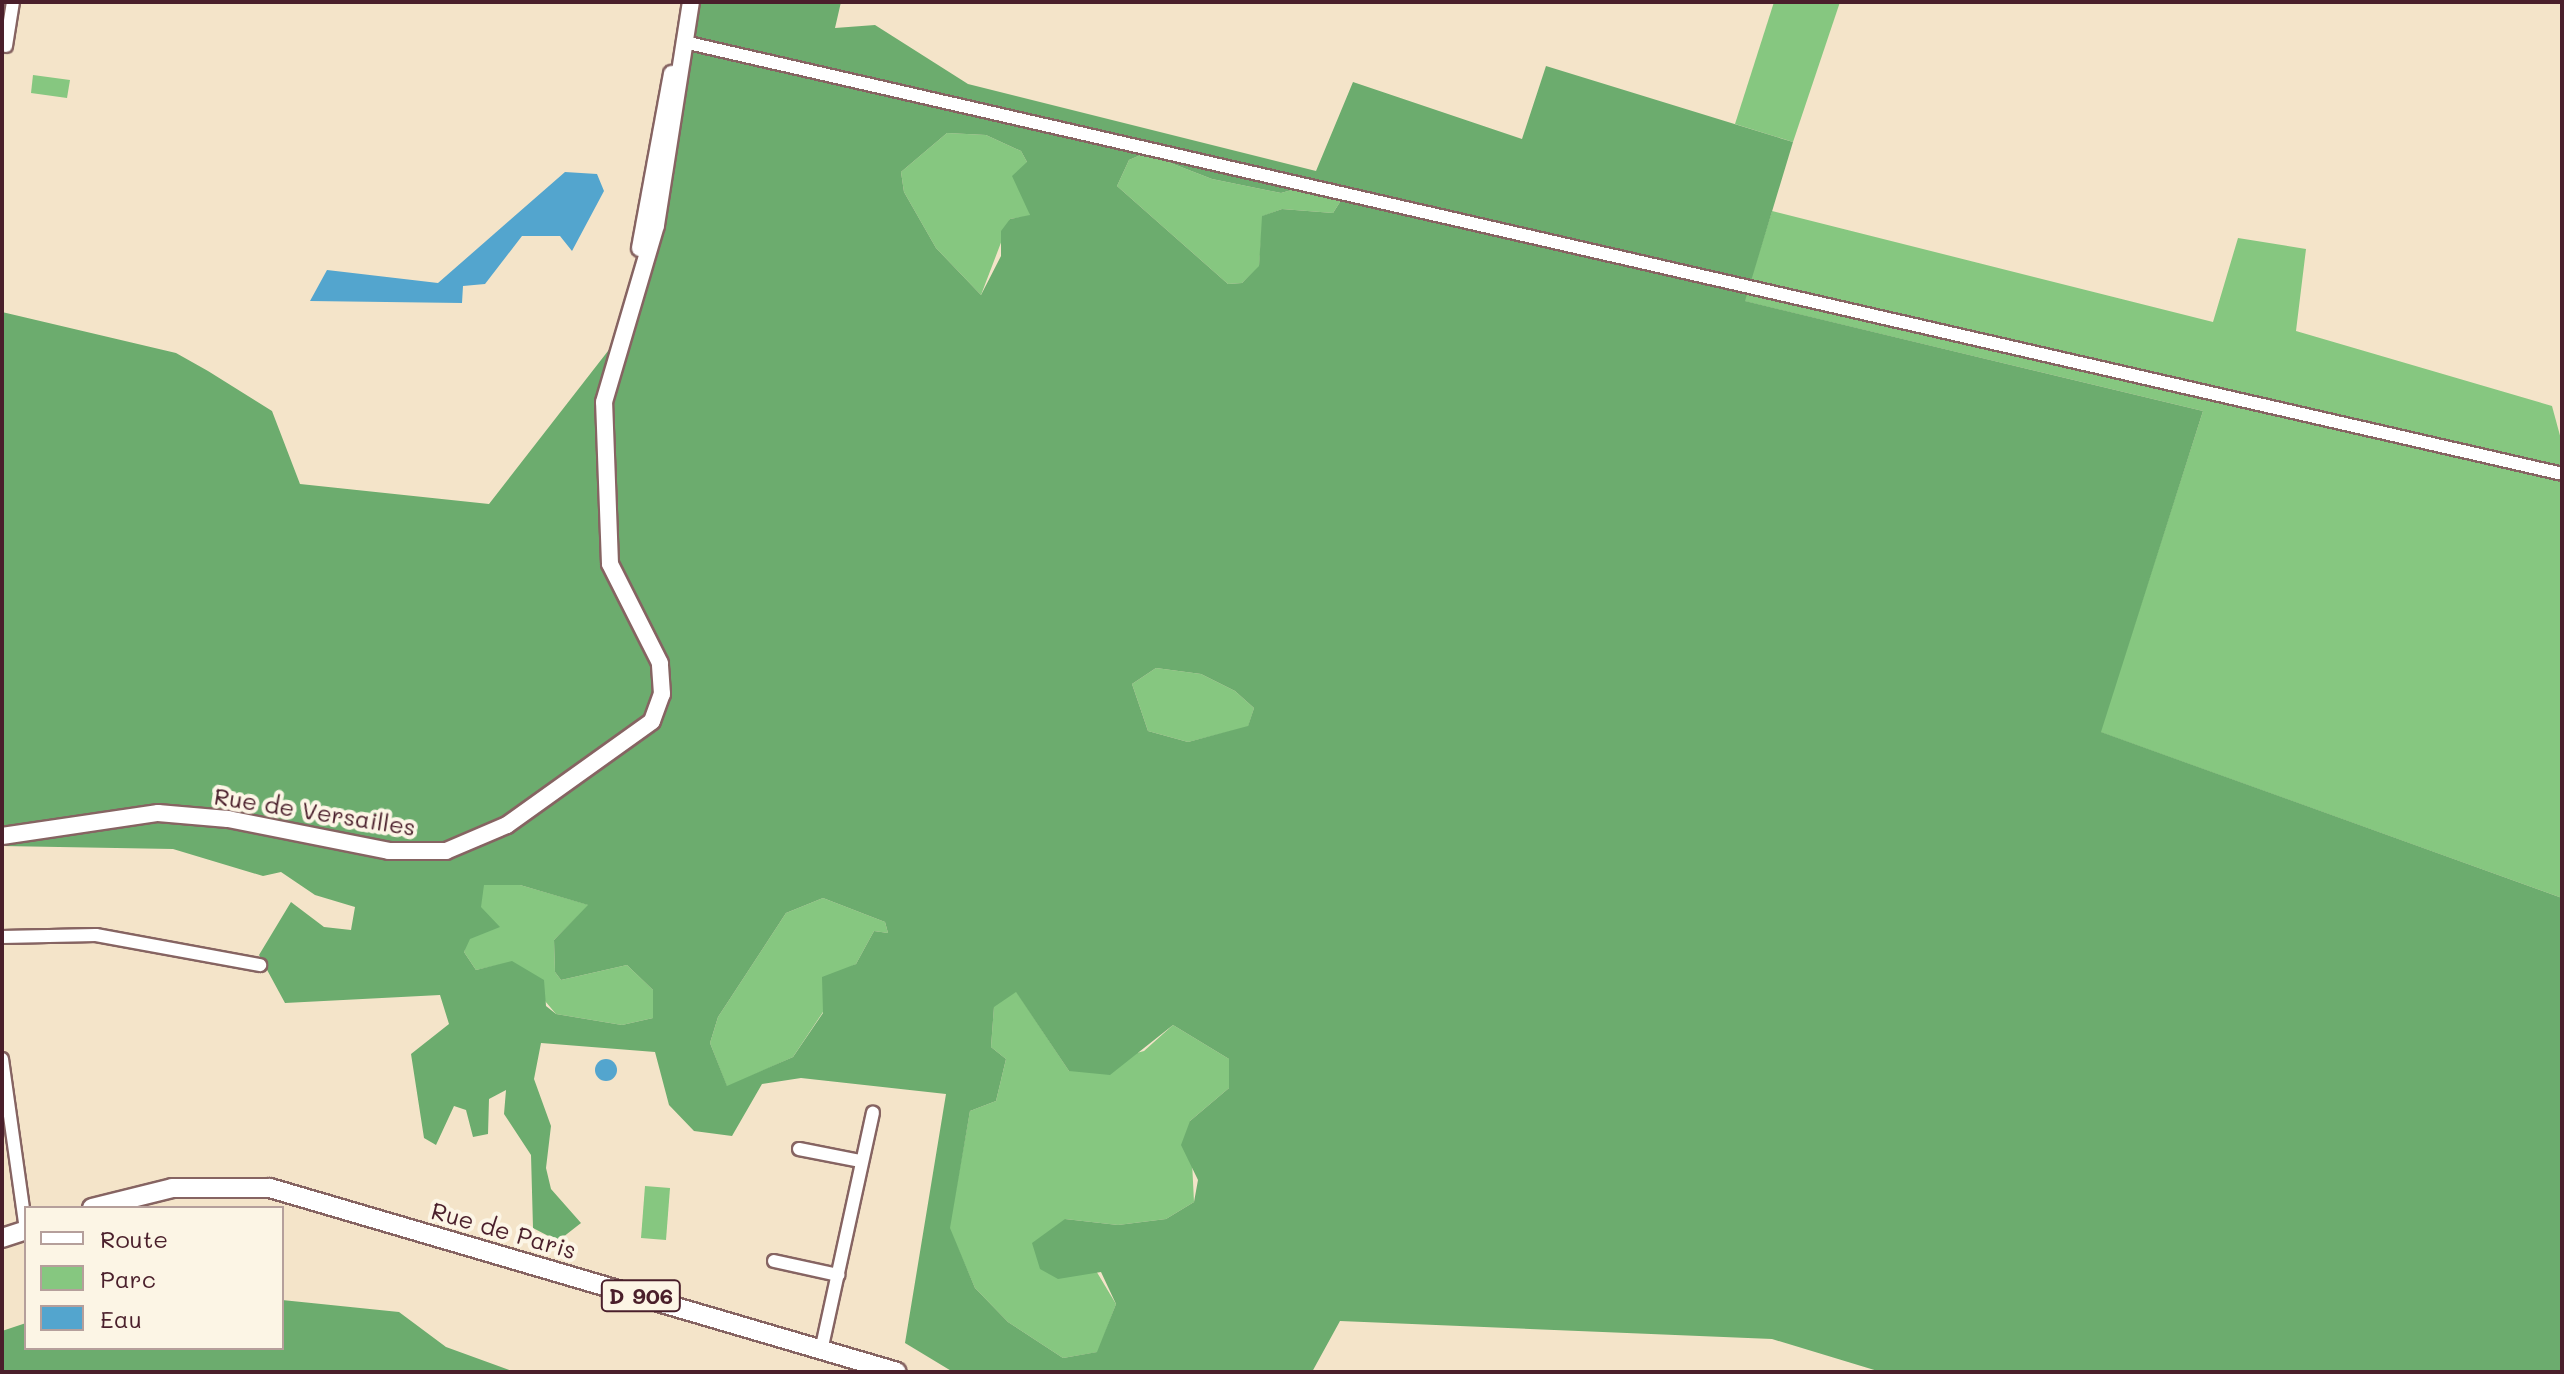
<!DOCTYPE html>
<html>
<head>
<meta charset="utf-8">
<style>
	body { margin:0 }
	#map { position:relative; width:2564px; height:1374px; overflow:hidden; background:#f4e4c9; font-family:Mali,sans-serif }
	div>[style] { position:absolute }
	.green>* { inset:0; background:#86c780 }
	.forest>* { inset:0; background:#6cac6e }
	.water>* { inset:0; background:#53a5ce }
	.round { border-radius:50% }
	.roads { filter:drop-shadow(2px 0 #866462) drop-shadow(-2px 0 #866462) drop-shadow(0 2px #866462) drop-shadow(0 -2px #866462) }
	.street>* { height:12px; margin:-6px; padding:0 6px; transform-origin:6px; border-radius:6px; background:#fff }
	.secondary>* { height:16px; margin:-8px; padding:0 8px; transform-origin:8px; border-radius:8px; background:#fff }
	.primary>* { height:18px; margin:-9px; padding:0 9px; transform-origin:9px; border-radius:9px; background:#fff }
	span { translate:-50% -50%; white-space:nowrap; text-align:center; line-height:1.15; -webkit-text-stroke:8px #fcf5e5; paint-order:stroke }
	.shield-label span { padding:2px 6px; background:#fcf5e5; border:2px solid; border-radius:6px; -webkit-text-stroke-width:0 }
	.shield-label { font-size:22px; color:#4a1f2b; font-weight:700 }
	.street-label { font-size:24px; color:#4a1f2b }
	.frame { position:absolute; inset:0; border:4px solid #4a1f2b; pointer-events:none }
	.legend { position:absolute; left:24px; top:1206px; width:260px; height:144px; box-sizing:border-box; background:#fcf5e5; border:2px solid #b59f9b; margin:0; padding:10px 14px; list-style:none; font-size:24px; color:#4a1f2b }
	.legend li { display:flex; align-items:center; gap:16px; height:40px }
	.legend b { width:40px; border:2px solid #b59f9b }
</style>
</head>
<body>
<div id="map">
	<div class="green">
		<i style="clip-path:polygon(1774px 2px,1840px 2px,1793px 142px,1735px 124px)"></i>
		<i style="clip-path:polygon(33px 75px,70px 80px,67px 98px,31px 93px)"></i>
		<i style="clip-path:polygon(947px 133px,986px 135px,1021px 151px,1027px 162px,1030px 216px,1010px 219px,981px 295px,936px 248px,904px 192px,901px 172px)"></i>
		<i style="clip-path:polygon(1145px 153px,1212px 179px,1281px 193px,1320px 182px,1338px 188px,1340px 202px,1333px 213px,1282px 209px,1263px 216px,1259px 267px,1242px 283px,1228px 284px,1117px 186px,1129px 160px)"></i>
		<i style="clip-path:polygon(1772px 211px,2213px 322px,2238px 238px,2306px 249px,2296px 331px,2552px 406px,2562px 443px,2562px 898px,2100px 732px,2203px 411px,1744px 301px)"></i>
		<i style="clip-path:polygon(1156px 668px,1201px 674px,1235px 691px,1254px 708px,1248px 727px,1188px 742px,1148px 731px,1132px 684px)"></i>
		<i style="clip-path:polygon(483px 885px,520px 885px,589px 905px,554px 940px,555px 972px,561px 980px,627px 965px,653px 990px,653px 1018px,622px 1025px,556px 1014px,512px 962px,476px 970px,464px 952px)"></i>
		<i style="clip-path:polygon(823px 898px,885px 922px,888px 933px,874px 931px,856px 964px,835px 975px,823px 1012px,793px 1057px,727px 1087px,710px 1043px,718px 1017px,786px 913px)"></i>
		<i style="clip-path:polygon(1016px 991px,1069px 1071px,1144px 1051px,1173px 1025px,1229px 1059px,1229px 1088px,1190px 1121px,1194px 1202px,1166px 1219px,1118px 1225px,1065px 1219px,1116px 1304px,1098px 1352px,1063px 1358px,1008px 1322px,975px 1288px,949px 1228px,970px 1111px,996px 1101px,1006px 1059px,991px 1047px,994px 1006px)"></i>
		<i style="clip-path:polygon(645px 1186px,670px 1188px,666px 1240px,641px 1238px)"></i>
	</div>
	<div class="forest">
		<i style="clip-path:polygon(evenodd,698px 2px,841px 2px,835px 28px,875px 25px,968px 84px,1316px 171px,1353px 82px,1522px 139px,1546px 66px,1793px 142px,1745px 301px,2203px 411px,2101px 732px,2562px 898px,2562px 1372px,1881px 1372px,1772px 1339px,1340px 1321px,1312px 1372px,953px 1372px,905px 1343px,946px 1094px,801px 1078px,762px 1084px,732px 1136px,694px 1131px,669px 1105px,655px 1052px,541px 1043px,534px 1079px,551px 1126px,546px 1168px,551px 1189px,581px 1223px,558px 1241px,533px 1228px,531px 1155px,504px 1114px,506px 1090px,489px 1099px,488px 1134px,473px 1137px,466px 1110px,454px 1106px,436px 1145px,424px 1138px,411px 1054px,449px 1024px,440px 995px,285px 1003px,259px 955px,291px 902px,324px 927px,351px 930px,355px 907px,315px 895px,281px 872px,263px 876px,173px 849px,2px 846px,2px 312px,176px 353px,208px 371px,272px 411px,300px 484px,489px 504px,629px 324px,698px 2px,947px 133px,986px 135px,1021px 151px,1027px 162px,1012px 176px,1030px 215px,1010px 219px,1001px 231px,1001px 256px,981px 295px,936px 248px,904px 192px,901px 172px,947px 133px,698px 2px,1145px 153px,1212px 179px,1281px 193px,1320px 182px,1338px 188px,1340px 202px,1333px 213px,1282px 209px,1262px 216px,1259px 266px,1242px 283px,1228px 284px,1117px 186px,1129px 160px,1145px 153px,698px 2px,1156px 668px,1201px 674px,1235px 691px,1254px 708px,1248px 726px,1188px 742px,1148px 731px,1132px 684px,1156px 668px,698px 2px,484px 885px,520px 885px,588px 905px,554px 940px,555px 972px,561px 980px,627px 965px,653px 990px,653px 1018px,622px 1025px,556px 1014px,546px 1006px,544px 980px,512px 961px,476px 970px,464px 952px,470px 939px,500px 927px,481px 907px,484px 885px,698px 2px,823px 898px,885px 922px,888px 933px,874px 931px,856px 964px,822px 977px,823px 1013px,793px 1057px,727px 1086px,710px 1043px,718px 1017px,786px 913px,823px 898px,698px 2px,1016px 992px,1069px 1071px,1110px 1075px,1173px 1025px,1229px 1059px,1229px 1088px,1190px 1121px,1181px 1145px,1198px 1180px,1194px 1202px,1166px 1219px,1118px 1225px,1065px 1219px,1032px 1243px,1040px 1269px,1058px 1279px,1101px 1272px,1116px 1304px,1097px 1352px,1063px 1358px,1008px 1322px,975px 1288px,950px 1228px,970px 1111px,996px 1101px,1006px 1059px,991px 1047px,994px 1007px,1016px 992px)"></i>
		<i style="clip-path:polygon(282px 1300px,399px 1312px,446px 1347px,515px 1372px,2px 1372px,2px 1331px,26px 1323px,26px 1348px,282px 1348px)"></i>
	</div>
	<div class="water">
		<i style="clip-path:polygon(565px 172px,597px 174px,604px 191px,572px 251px,560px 236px,522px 236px,485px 284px,463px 286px,462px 303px,310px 301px,327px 270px,438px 283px)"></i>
		<i class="round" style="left:595px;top:1059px;width:22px;height:22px"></i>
	</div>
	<div class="roads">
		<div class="street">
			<i style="left:684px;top:42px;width:1927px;rotate:12.95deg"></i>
			<i style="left:6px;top:46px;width:45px;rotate:-81deg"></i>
			<i style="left:2px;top:937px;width:94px;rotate:-1.2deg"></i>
			<i style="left:96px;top:935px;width:167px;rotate:10.4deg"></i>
			<i style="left:2px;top:1059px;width:173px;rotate:82deg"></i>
			<i style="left:799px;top:1149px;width:63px;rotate:11deg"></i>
			<i style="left:774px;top:1261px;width:66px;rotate:12.3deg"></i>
			<i style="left:821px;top:1351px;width:244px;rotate:-77.7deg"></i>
		</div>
		<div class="secondary">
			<i style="left:640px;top:248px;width:177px;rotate:-79.6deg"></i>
			<i style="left:2px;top:836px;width:158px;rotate:-8.4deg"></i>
			<i style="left:158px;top:813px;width:70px;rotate:4.9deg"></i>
			<i style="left:228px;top:819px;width:164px;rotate:11.2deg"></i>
			<i style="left:389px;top:851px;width:57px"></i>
			<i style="left:446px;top:851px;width:66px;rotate:-23.1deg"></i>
			<i style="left:507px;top:825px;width:178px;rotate:-35.6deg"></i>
			<i style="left:652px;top:721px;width:29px;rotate:-70deg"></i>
			<i style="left:662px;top:694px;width:31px;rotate:-94deg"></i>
			<i style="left:660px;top:663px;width:111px;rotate:-116.8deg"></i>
			<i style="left:610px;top:564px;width:162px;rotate:-92.1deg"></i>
			<i style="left:604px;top:402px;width:184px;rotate:-73.6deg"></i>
			<i style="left:656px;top:225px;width:226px;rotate:-81.1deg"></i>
		</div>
		<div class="primary">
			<i style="left:92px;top:1208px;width:82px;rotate:-14deg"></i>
			<i style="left:172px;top:1188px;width:98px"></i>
			<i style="left:270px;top:1188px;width:653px;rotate:16.35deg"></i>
			<i style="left:2px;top:1238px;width:25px;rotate:-18deg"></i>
		</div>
	</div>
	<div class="shield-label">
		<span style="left:641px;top:1296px">D 906</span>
	</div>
	<div class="street-label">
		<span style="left:315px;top:811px;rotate:9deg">Rue de Versailles</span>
		<span style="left:504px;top:1230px;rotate:16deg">Rue de Paris</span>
	</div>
	<div class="frame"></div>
	<ul class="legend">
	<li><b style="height:10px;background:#fff"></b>Route</li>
	<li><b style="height:22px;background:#86c780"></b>Parc</li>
	<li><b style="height:22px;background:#53a5ce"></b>Eau</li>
	</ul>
</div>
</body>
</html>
